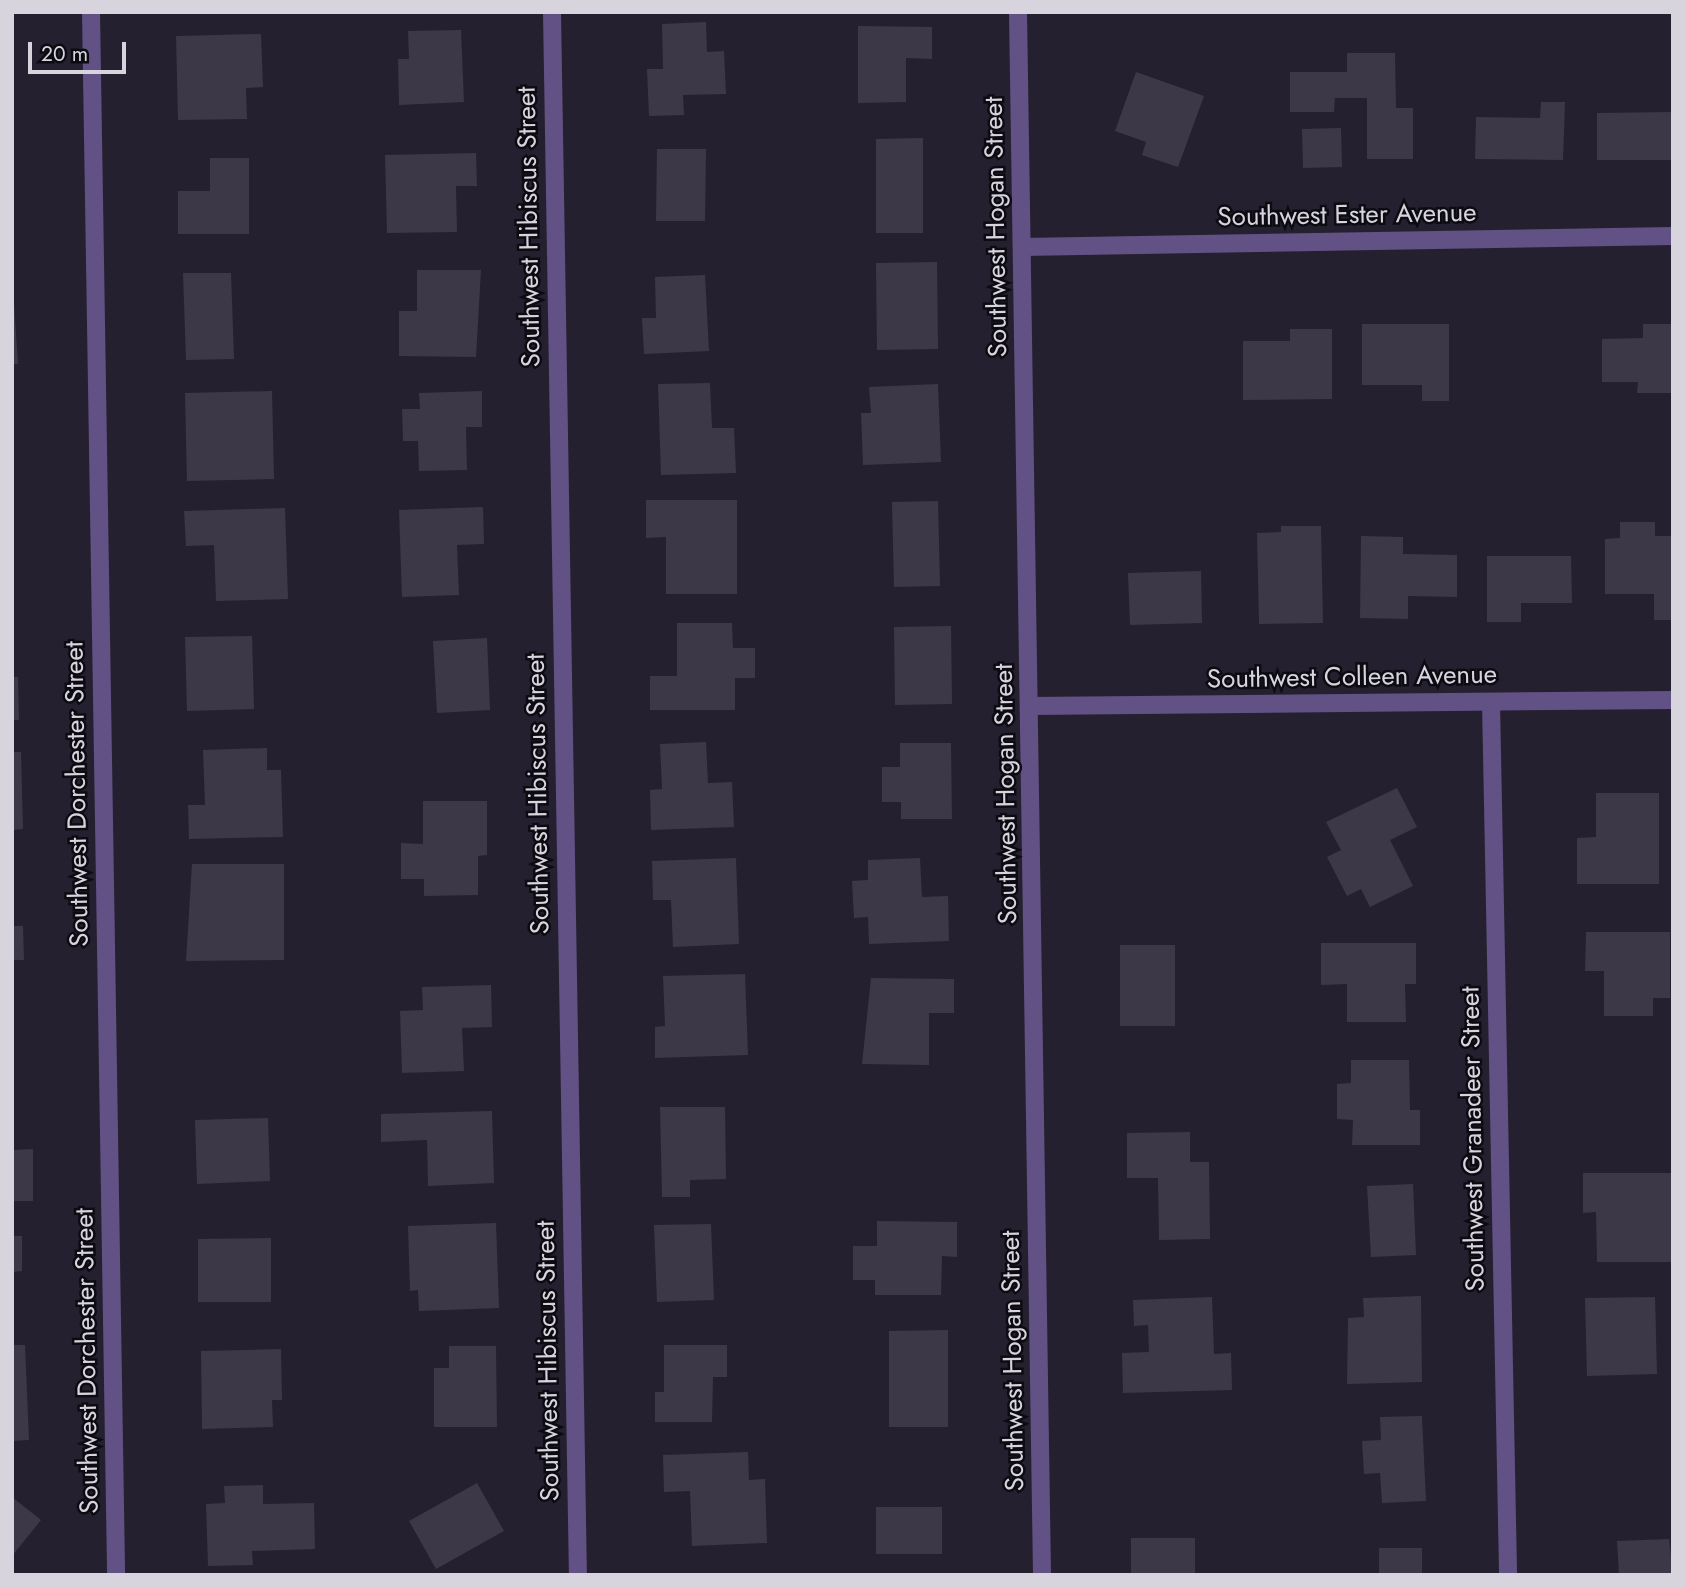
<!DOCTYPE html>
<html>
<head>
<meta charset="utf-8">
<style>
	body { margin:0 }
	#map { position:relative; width:1685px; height:1587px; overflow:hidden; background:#25202f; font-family:Jost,sans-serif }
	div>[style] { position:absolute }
	.building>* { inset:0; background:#3c3848 }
	.minor>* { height:18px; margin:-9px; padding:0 9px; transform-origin:9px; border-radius:9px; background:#625184 }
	span { translate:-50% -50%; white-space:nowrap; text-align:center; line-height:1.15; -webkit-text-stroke:5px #0d0b12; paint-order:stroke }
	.street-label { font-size:26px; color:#d7d4de }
	.frame { position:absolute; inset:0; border:14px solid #d7d4de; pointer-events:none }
	.scale { position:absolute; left:28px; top:42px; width:98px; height:32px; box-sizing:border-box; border:4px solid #d7d4de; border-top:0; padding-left:9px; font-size:21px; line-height:24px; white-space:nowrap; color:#d7d4de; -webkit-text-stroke:5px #0d0b12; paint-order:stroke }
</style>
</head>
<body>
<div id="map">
	<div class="building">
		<i style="clip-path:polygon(706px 22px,707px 52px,724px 51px,726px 94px,683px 95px,684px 115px,649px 116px,647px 69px,663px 69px,662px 24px)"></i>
		<i style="clip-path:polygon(858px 26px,932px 27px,932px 59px,906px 58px,906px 102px,858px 103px)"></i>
		<i style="clip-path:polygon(461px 30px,464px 102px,399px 105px,398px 59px,409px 59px,408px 31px)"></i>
		<i style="clip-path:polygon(261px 34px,263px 87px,246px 88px,247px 119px,178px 120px,176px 36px)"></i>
		<i style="clip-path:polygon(1347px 53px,1395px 53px,1396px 108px,1413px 108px,1413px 159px,1367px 159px,1367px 98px,1335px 98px,1334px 112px,1290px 112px,1290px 72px,1347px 72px)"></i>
		<i style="clip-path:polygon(1136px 72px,1204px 96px,1178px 167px,1142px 155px,1146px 142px,1115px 131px)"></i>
		<i style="clip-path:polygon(1541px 102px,1565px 102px,1563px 160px,1475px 159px,1476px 117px,1540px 118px)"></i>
		<i style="clip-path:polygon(1673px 112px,1673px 160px,1597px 160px,1597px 113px)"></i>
		<i style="clip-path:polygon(1341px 128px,1342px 167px,1303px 168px,1302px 129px)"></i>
		<i style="clip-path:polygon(923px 138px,923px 233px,876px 233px,876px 139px)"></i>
		<i style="clip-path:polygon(657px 149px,706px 149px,705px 221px,656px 221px)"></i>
		<i style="clip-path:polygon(476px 153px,477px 186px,456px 186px,457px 232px,387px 233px,385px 155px)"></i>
		<i style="clip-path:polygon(210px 158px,249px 158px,249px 234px,178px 234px,178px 191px,210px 191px)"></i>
		<i style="clip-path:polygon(937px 262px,938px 349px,877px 350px,876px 263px)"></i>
		<i style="clip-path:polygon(417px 270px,481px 270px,476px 357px,399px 356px,399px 311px,417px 311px)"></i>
		<i style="clip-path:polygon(12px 272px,18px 364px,12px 364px)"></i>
		<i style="clip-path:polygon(183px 273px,231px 273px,234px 359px,186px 360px)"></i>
		<i style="clip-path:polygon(705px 275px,709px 351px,644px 354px,642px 318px,656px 318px,655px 277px)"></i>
		<i style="clip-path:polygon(1362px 324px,1449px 324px,1449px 401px,1422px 401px,1422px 385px,1362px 385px)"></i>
		<i style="clip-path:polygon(1643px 324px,1673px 324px,1673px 393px,1637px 393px,1638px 382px,1602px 382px,1602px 339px,1643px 338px)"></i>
		<i style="clip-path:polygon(1290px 329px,1332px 329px,1332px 399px,1243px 400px,1243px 341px,1290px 341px)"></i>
		<i style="clip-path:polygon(710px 383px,712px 428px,734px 428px,736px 473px,661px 475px,658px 384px)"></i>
		<i style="clip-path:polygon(938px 384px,941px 462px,863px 465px,861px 413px,871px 413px,869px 387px)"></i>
		<i style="clip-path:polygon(272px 391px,274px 479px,187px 481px,185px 393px)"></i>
		<i style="clip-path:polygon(482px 391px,482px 427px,466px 427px,467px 470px,419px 471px,418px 441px,403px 441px,402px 409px,420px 409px,419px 393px)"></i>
		<i style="clip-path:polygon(646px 500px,737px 500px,737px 594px,666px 594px,666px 537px,646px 538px)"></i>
		<i style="clip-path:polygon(938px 501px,940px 586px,894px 587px,892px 502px)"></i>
		<i style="clip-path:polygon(483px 507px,484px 544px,457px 545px,459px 595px,402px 597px,399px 510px)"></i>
		<i style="clip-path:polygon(285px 508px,288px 599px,216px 601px,214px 545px,186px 546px,184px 511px)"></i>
		<i style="clip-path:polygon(1620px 522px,1655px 522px,1655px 536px,1673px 536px,1673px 620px,1654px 620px,1654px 594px,1605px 594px,1605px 539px,1620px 538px)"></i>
		<i style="clip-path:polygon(1281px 526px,1321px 526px,1323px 623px,1259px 624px,1257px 533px,1281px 532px)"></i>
		<i style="clip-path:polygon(1361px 536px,1403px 537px,1403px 554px,1457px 555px,1457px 597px,1408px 596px,1408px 619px,1360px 618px)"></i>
		<i style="clip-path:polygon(1487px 556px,1571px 556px,1572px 603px,1521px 603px,1521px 622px,1487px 622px)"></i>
		<i style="clip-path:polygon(1201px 571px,1202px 623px,1130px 625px,1128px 573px)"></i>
		<i style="clip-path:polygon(677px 623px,732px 623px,733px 648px,755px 648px,755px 678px,735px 678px,735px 710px,650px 710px,650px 676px,677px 676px)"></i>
		<i style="clip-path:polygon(951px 626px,952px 704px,895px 705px,894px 627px)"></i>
		<i style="clip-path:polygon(252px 636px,254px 709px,187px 711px,185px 637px)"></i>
		<i style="clip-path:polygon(487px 638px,490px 710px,437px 713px,433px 641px)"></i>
		<i style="clip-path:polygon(12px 677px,18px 677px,19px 720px,12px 720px)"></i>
		<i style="clip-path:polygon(706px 742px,708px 783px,732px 782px,734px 827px,651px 830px,650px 790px,662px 789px,660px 744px)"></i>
		<i style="clip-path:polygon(900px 743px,951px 743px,952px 819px,901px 819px,901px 802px,882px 802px,882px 767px,900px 767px)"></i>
		<i style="clip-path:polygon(267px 748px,267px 770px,281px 770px,283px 837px,189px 839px,188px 805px,205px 805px,203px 750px)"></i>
		<i style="clip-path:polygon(12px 752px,21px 752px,23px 829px,12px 830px)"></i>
		<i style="clip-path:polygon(1397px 788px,1417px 827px,1390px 840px,1413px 886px,1370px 907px,1361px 889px,1347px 896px,1327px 857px,1341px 850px,1326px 822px)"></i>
		<i style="clip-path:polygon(1596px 793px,1659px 793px,1659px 884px,1577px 884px,1577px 838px,1596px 837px)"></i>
		<i style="clip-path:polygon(423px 801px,487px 801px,487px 855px,478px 856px,478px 895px,424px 896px,424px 879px,401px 879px,401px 843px,423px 844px)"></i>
		<i style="clip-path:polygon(736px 858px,739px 944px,673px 947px,671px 900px,653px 900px,652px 861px)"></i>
		<i style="clip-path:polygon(920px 858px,922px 897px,948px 896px,949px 941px,869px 944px,868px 917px,854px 918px,852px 881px,868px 880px,868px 860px)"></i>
		<i style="clip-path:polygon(192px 864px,284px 864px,284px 960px,186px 961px)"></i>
		<i style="clip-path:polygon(12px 926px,23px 926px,24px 960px,12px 960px)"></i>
		<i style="clip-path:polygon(1586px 932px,1670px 932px,1670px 998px,1653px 998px,1653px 1016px,1604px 1016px,1604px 971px,1585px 971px)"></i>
		<i style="clip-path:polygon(1321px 943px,1416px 943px,1416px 984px,1405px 984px,1406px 1022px,1347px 1022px,1347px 984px,1321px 985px)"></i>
		<i style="clip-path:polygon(1120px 945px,1175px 945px,1175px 1026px,1120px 1026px)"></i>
		<i style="clip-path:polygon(745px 974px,748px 1055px,655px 1058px,655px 1027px,665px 1026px,663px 976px)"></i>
		<i style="clip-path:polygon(871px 978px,954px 979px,954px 1013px,929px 1013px,929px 1065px,862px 1064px)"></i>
		<i style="clip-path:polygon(491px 985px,492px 1027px,462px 1028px,464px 1071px,402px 1073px,400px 1011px,423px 1010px,422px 987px)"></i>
		<i style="clip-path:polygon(1351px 1060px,1409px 1060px,1410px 1110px,1420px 1110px,1420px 1145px,1352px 1145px,1353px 1120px,1337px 1119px,1337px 1084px,1351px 1083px)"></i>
		<i style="clip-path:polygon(660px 1107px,725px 1107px,726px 1179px,690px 1180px,690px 1197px,662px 1197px)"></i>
		<i style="clip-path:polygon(492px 1111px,494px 1183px,428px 1186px,427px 1140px,381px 1142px,381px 1114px)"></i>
		<i style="clip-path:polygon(268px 1118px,270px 1181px,197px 1184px,195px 1120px)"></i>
		<i style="clip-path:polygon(1190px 1132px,1190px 1162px,1209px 1162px,1210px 1239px,1159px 1240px,1158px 1178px,1127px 1178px,1127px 1133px)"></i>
		<i style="clip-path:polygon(33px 1149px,33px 1201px,12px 1201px,12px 1150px)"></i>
		<i style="clip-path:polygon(1583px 1173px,1673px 1173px,1673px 1262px,1597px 1262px,1596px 1212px,1583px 1213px)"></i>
		<i style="clip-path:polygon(1413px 1184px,1416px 1255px,1371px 1257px,1367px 1186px)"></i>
		<i style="clip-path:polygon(877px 1221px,957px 1222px,957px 1257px,942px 1256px,941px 1295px,875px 1295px,875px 1280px,853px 1280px,853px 1246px,877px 1246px)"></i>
		<i style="clip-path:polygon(496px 1223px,499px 1308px,419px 1311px,418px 1290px,410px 1291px,408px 1226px)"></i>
		<i style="clip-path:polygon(711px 1224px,714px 1300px,657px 1302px,654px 1225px)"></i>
		<i style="clip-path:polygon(12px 1236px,22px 1236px,22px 1271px,12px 1272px)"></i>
		<i style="clip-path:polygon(271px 1238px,271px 1302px,198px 1302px,198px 1239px)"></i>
		<i style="clip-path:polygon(1421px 1296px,1422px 1382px,1347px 1384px,1348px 1318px,1364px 1317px,1363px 1298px)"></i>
		<i style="clip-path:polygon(1212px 1297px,1214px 1354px,1231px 1353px,1232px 1390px,1123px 1393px,1122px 1353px,1149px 1352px,1148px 1325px,1134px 1326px,1133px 1300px)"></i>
		<i style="clip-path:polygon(1655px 1297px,1657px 1374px,1587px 1376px,1585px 1298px)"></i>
		<i style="clip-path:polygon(948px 1330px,948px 1427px,889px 1427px,889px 1331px)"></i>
		<i style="clip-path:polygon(12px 1345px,25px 1345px,29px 1440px,12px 1441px)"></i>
		<i style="clip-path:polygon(664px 1345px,727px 1345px,727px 1377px,713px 1377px,712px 1422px,655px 1422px,655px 1392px,664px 1392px)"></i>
		<i style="clip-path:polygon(449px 1346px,496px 1346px,497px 1427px,434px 1427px,434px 1368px,449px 1368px)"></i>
		<i style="clip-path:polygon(281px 1349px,282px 1400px,272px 1400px,273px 1427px,202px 1429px,201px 1351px)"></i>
		<i style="clip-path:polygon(1422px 1416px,1426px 1501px,1382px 1503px,1380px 1473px,1364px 1474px,1362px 1441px,1381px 1440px,1380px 1417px)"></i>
		<i style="clip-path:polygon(748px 1452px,749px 1480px,765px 1479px,767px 1543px,692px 1546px,690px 1491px,664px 1492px,663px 1455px)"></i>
		<i style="clip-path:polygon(477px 1483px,504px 1531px,436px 1569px,409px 1521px)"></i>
		<i style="clip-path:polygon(263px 1485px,263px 1504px,314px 1503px,315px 1549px,252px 1551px,253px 1565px,208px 1566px,206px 1504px,225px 1503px,224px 1486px)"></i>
		<i style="clip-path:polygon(12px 1497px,41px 1520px,12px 1556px)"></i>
		<i style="clip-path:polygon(876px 1507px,942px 1507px,942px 1554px,876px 1554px)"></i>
		<i style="clip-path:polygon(1131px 1538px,1195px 1538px,1195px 1575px,1131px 1575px)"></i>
		<i style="clip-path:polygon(1669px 1539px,1673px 1575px,1619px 1575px,1617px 1541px)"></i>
		<i style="clip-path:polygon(1379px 1548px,1422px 1548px,1422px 1575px,1379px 1575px)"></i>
	</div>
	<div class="minor">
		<i style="left:91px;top:12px;width:1563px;rotate:89.08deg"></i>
		<i style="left:552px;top:12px;width:1563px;rotate:89.05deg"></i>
		<i style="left:1018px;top:12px;width:1563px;rotate:89.12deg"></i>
		<i style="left:1022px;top:247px;width:651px;rotate:-0.97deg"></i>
		<i style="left:1491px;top:702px;width:873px;rotate:88.88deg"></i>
		<i style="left:1031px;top:706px;width:642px;rotate:-0.54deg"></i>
	</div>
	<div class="street-label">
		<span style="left:1347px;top:215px;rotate:-1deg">Southwest Ester Avenue</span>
		<span style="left:529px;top:227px;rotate:-91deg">Southwest Hibiscus Street</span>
		<span style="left:996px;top:227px;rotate:-91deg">Southwest Hogan Street</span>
		<span style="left:1352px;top:677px;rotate:-1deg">Southwest Colleen Avenue</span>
		<span style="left:77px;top:794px;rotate:-91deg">Southwest Dorchester Street</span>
		<span style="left:538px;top:794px;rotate:-91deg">Southwest Hibiscus Street</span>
		<span style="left:1006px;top:794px;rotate:-91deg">Southwest Hogan Street</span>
		<span style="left:1473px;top:1139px;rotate:-91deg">Southwest Granadeer Street</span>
		<span style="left:87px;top:1361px;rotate:-91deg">Southwest Dorchester Street</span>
		<span style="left:548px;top:1361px;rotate:-91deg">Southwest Hibiscus Street</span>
		<span style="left:1013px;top:1361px;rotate:-91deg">Southwest Hogan Street</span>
	</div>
	<div class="frame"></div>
	<div class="scale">20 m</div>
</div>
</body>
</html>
